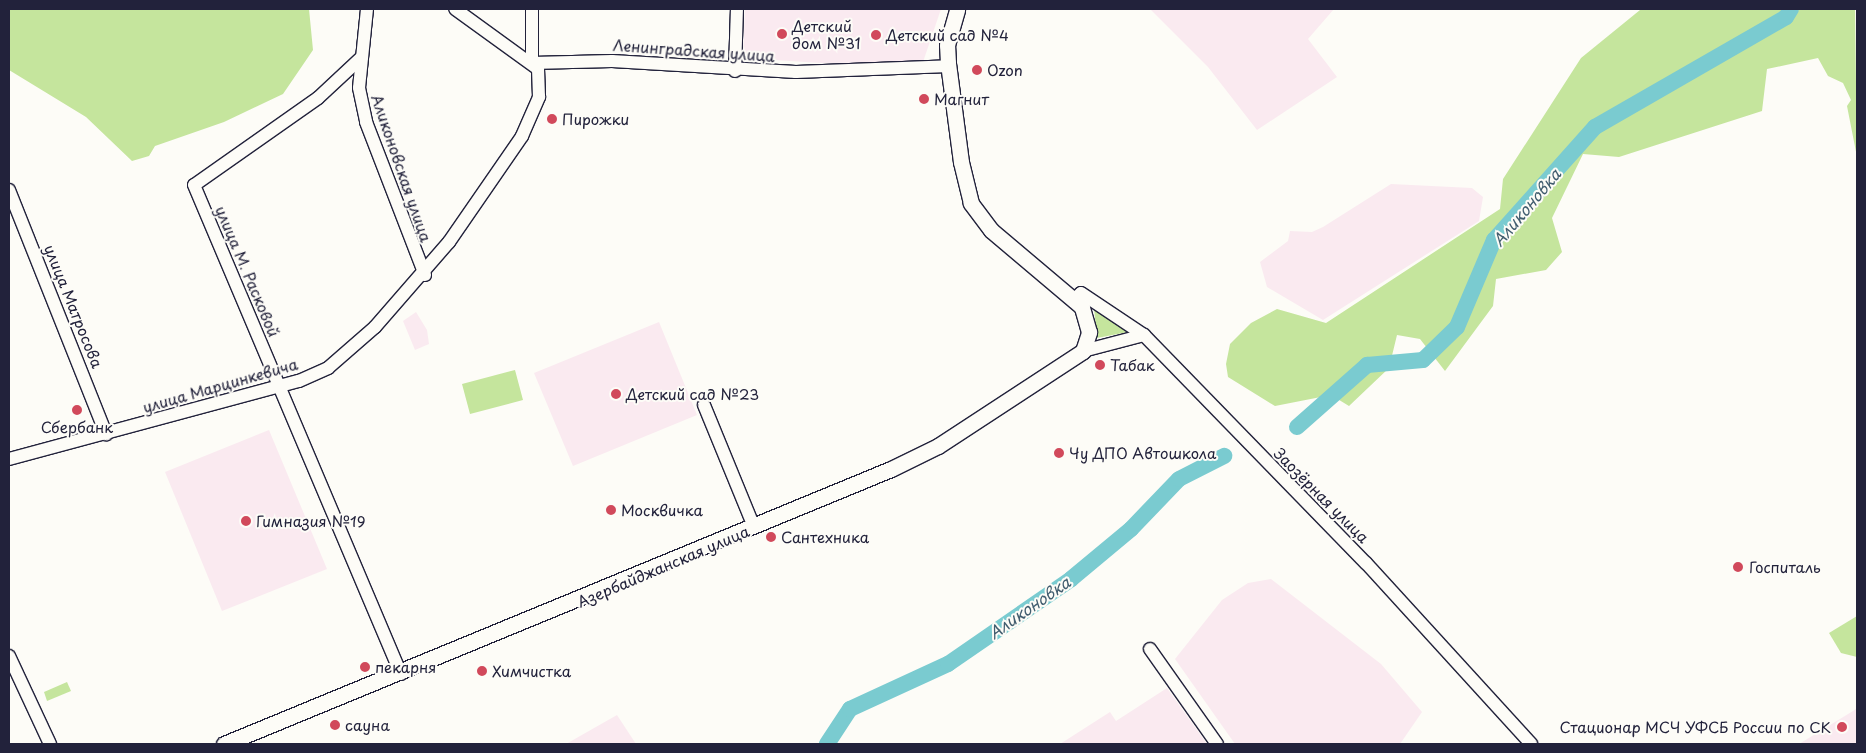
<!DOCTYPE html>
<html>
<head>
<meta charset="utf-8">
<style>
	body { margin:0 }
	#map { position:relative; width:1866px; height:753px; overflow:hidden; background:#fdfcf7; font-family:"Playpen Sans",sans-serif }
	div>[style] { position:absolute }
	.built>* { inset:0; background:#faeaf0 }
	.green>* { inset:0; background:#c5e59d }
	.river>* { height:16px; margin:-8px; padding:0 8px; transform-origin:8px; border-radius:8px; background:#7acbd0 }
	.roads { filter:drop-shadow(1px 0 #22223b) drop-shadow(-1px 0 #22223b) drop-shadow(0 1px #22223b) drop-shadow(0 -1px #22223b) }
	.minor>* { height:12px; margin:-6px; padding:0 6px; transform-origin:6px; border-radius:6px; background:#fdfcf7 }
	.major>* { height:15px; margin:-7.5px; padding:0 7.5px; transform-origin:7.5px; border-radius:7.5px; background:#fdfcf7 }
	.dots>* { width:14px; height:14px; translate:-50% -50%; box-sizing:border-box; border:2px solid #fdfcf7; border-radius:50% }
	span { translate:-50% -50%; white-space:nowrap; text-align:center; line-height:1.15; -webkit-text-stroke:4px #fdfcf7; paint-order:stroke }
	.poi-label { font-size:15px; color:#22223b }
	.left { translate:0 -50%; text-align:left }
	.right { translate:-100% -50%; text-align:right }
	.street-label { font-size:15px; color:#22223b }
	.water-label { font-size:16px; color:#415d6f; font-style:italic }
	.frame { position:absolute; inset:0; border:10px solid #22223b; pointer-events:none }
</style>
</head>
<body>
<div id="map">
	<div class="built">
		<i style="clip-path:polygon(745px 9px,941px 9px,923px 62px,821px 63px,743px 58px)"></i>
		<i style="clip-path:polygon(1150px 9px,1334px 9px,1308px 39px,1337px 77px,1257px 130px,1208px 67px)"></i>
		<i style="clip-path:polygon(1391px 184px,1472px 188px,1483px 197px,1479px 221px,1323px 320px,1267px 287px,1260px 262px,1288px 241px,1290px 231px,1312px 232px,1323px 227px)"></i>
		<i style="clip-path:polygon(416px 312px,427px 330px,429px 344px,415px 350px,403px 321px)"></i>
		<i style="clip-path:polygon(659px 322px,697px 415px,573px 466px,534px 373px)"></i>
		<i style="clip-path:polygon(269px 430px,327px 569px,222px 611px,165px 472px)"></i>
		<i style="clip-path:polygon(1271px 579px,1381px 664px,1422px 712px,1400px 744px,1235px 744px,1175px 659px,1222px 600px,1248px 583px)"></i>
		<i style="clip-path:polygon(1167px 688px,1207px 744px,1060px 744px,1110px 712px,1116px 721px)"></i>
		<i style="clip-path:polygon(1857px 708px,1857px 744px,1799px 744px,1853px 711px)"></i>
		<i style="clip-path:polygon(617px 715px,636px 744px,566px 744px)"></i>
	</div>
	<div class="green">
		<i style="clip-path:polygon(9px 9px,309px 9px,313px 50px,283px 94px,224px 122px,155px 146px,149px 156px,132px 161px,86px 117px,9px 70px)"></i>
		<i style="clip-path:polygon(1855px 9px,1857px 157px,1847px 106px,1851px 100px,1843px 83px,1828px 76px,1818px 58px,1767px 69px,1762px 111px,1619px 157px,1583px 154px,1552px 218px,1562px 252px,1546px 270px,1496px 279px,1493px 306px,1445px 371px,1420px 339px,1397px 335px,1389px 368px,1349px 406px,1331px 395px,1275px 406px,1228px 377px,1226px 364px,1230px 344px,1251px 323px,1277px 309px,1326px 323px,1500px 209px,1503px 179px,1581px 58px,1640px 10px)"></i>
		<i style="clip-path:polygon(1094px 308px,1128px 332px,1097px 338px)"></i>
		<i style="clip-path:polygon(515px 370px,523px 400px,470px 414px,462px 384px)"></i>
		<i style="clip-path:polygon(1857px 616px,1857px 657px,1841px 653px,1829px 633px)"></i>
		<i style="clip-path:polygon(67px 682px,71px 691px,47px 701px,44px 692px)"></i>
	</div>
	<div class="river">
		<i style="left:1297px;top:427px;width:94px;rotate:-41.5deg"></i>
		<i style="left:1367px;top:365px;width:56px;rotate:-5.1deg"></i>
		<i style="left:1423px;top:360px;width:47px;rotate:-44.1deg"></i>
		<i style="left:1457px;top:327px;width:95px;rotate:-67deg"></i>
		<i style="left:1494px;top:240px;width:152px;rotate:-48.2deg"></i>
		<i style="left:1595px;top:127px;width:220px;rotate:-29.9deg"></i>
		<i style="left:1786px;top:17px;width:9px;rotate:-58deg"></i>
		<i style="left:827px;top:744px;width:42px;rotate:-56.7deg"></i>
		<i style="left:850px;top:709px;width:108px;rotate:-24.7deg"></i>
		<i style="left:948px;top:664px;width:150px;rotate:-34.6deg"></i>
		<i style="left:1071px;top:579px;width:78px;rotate:-39.8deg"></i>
		<i style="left:1131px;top:529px;width:69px;rotate:-46.2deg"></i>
		<i style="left:1179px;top:479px;width:51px;rotate:-27.1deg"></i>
	</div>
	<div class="roads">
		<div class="minor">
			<i style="left:367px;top:9px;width:79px;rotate:95.8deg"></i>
			<i style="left:359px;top:88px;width:35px;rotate:78deg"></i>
			<i style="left:366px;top:122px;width:164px;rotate:68.9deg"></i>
			<i style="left:362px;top:57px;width:60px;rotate:137deg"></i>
			<i style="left:318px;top:98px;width:151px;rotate:144.9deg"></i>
			<i style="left:194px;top:185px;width:531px;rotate:67.06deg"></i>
			<i style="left:532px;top:63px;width:80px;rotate:-1.4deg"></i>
			<i style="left:612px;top:61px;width:184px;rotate:3.4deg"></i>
			<i style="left:796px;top:72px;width:153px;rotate:-2.2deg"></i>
			<i style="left:532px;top:63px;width:54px;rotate:-90deg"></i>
			<i style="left:735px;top:71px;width:62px;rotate:-88.2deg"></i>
			<i style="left:9px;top:190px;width:263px;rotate:68.3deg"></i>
			<i style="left:1075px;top:299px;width:8px;rotate:-45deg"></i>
			<i style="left:1081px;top:293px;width:76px;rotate:33.7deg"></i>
			<i style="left:1144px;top:335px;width:318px;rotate:45.8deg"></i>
			<i style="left:1366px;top:563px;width:245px;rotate:47.6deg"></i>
			<i style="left:1083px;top:351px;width:63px;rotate:-14.7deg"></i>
			<i style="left:704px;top:405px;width:132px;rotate:67.7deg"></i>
			<i style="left:9px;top:459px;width:300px;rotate:-15.1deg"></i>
			<i style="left:299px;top:381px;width:32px;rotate:-24deg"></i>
			<i style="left:328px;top:368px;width:62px;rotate:-41.1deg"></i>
			<i style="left:375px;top:327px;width:113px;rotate:-49deg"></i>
			<i style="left:449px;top:242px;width:129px;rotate:-55.4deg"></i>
			<i style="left:522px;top:136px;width:43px;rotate:-66.4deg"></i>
			<i style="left:539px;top:97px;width:28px;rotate:-92deg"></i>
			<i style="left:538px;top:69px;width:102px;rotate:-144.1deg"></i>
			<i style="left:1150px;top:649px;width:116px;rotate:54.8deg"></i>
			<i style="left:9px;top:656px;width:97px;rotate:65deg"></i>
		</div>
		<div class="major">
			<i style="left:224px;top:744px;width:721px;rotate:-22.41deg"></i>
			<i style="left:891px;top:469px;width:52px;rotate:-26.1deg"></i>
			<i style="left:938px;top:446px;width:173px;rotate:-33.2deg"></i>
			<i style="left:1083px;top:351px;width:20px;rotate:-72deg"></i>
			<i style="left:1089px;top:332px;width:26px;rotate:-106deg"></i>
			<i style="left:1082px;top:307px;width:119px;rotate:-139.8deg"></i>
			<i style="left:991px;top:230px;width:34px;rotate:-127deg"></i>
			<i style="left:971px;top:203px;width:42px;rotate:-103.7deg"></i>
			<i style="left:961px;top:162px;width:100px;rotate:-97.5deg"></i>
			<i style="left:948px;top:63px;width:18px;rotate:-93deg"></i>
			<i style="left:947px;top:45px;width:37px;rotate:-74deg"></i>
		</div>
	</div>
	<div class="dots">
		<i style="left:782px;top:34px;background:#d1495b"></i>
		<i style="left:876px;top:35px;background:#d1495b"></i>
		<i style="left:977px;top:70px;background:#d1495b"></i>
		<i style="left:924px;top:99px;background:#d1495b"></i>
		<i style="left:552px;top:119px;background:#d1495b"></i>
		<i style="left:1100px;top:365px;background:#d1495b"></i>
		<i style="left:616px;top:394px;background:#d1495b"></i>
		<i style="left:77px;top:410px;background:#d1495b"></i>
		<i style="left:1059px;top:453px;background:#d1495b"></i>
		<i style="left:611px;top:510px;background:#d1495b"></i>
		<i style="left:246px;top:521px;background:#d1495b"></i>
		<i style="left:771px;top:537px;background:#d1495b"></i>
		<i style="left:1738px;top:567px;background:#d1495b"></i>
		<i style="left:365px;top:667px;background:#d1495b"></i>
		<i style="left:482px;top:671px;background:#d1495b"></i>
		<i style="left:335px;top:725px;background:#d1495b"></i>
		<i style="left:1842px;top:727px;background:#d1495b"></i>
	</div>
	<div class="poi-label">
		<span class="left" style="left:792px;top:34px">Детский<br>дом №31</span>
		<span class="left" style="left:886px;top:35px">Детский сад №4</span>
		<span class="left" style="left:987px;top:70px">Ozon</span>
		<span class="left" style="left:934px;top:99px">Магнит</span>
		<span class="left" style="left:562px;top:119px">Пирожки</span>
		<span class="left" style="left:1110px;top:365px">Табак</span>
		<span class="left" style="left:626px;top:394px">Детский сад №23</span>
		<span style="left:77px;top:427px">Сбербанк</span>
		<span class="left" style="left:1069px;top:453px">Чу ДПО Автошкола</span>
		<span class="left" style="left:621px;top:510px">Москвичка</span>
		<span class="left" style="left:256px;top:521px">Гимназия №19</span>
		<span class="left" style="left:781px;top:537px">Сантехника</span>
		<span class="left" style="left:1749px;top:567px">Госпиталь</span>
		<span class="left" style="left:375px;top:667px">пекарня</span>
		<span class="left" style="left:492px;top:671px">Химчистка</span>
		<span class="left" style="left:345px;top:725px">сауна</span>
		<span class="right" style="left:1831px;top:727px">Стационар МСЧ УФСБ России по СК</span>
	</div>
	<div class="street-label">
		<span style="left:694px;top:50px;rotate:4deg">Ленинградская улица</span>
		<span style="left:402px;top:168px;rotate:71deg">Аликоновская улица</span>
		<span style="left:248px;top:271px;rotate:67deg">улица М. Расковой</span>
		<span style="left:74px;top:306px;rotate:68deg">улица Матросова</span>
		<span style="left:220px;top:385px;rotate:-16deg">улица Марцинкевича</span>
		<span style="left:1322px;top:495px;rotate:45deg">Заозёрная улица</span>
		<span style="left:663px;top:566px;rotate:-23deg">Азербайджанская улица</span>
	</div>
	<div class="water-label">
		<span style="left:1526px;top:207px;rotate:-50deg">Аликоновка</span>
		<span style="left:1029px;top:607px;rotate:-35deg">Аликоновка</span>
	</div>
	<div class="frame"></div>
</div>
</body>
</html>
